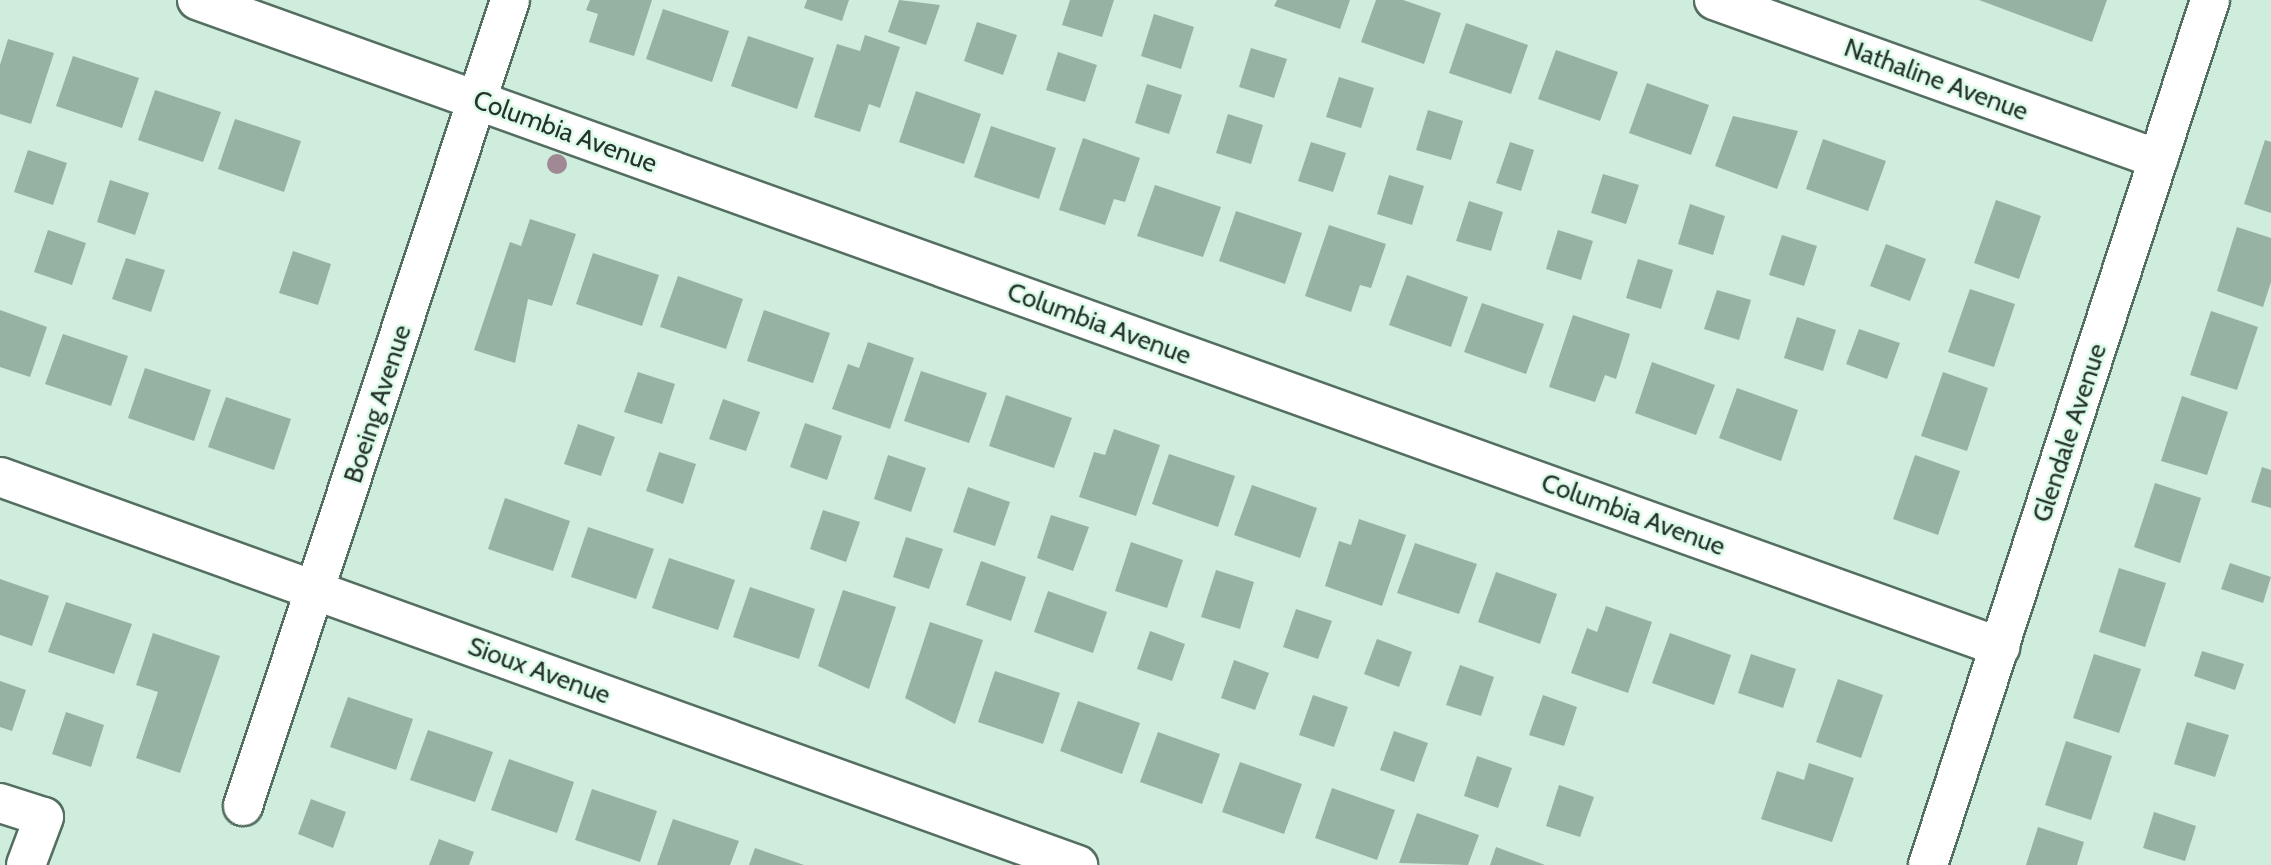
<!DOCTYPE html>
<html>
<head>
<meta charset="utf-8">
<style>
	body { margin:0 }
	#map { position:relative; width:2271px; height:865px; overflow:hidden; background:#cfeddc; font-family:Cabin,sans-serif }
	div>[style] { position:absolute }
	.building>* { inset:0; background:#95b2a2 }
	.roads { filter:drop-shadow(2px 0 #546f61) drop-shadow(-2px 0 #546f61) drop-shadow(0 2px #546f61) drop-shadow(0 -2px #546f61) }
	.minor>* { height:38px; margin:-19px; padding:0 19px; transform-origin:19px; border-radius:19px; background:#fff }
	.trees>* { width:20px; height:20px; margin:-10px; border-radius:50%; background:#a08994 }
	span { translate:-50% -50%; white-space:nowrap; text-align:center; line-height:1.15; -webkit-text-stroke:5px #dcfbe9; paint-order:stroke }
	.street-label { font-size:26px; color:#26322b }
</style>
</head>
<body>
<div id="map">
	<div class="building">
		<i style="clip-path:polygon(590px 0,652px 0,634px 56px,589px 42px,598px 14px,586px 10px)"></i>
		<i style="clip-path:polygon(807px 0,849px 0,842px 21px,804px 8px)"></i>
		<i style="clip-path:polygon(899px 0,940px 5px,926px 45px,888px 32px)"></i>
		<i style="clip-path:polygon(1070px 0,1114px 0,1102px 37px,1062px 25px)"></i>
		<i style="clip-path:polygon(1277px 0,1350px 0,1340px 29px,1274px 6px)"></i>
		<i style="clip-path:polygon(1376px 0,1403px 0,1441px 13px,1424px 64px,1361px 42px)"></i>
		<i style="clip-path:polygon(1979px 0,2107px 0,2092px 42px)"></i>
		<i style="clip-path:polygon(663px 9px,729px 31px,712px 82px,646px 59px)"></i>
		<i style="clip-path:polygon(1154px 14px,1194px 27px,1181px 69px,1141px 56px)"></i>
		<i style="clip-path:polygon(977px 22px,1017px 35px,1003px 75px,964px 61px)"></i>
		<i style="clip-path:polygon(1466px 23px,1528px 45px,1511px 94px,1449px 73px)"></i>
		<i style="clip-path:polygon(865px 35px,900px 47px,880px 108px,869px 104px,860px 132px,814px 117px,837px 44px,860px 51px)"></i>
		<i style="clip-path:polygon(748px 36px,814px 58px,797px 109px,731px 86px)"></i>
		<i style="clip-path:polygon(8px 39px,54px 53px,31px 124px,0 114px,0 65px)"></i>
		<i style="clip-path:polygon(1251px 48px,1287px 59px,1274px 98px,1239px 87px)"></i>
		<i style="clip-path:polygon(1556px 50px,1618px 72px,1600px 121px,1538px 99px)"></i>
		<i style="clip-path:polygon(1058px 52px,1097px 65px,1085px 102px,1046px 90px)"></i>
		<i style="clip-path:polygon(73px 56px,139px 78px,122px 128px,56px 106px)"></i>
		<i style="clip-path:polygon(1339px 77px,1374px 88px,1361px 128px,1326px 117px)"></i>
		<i style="clip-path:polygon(1647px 83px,1709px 105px,1691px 155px,1629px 133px)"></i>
		<i style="clip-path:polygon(1147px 84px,1182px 95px,1169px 134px,1135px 123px)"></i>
		<i style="clip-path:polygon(155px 90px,221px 112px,203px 162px,138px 140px)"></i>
		<i style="clip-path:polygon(916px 91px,981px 114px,964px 164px,899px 142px)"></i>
		<i style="clip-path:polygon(1428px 110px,1463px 121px,1451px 160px,1416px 150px)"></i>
		<i style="clip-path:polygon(1228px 114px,1263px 125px,1251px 164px,1216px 153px)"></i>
		<i style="clip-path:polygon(1733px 116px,1798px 131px,1777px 189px,1715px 166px)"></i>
		<i style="clip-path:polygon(235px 119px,301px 141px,284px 192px,218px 169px)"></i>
		<i style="clip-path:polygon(991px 126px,1056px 148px,1039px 199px,974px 177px)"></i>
		<i style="clip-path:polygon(1083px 138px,1140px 158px,1125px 202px,1114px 199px,1105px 225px,1059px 210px)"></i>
		<i style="clip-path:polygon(1823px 139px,1886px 161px,1868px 211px,1806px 189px)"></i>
		<i style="clip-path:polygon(2265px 140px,2271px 142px,2271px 213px,2244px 204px)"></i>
		<i style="clip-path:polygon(1311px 142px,1346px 153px,1333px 192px,1298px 181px)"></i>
		<i style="clip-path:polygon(1510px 142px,1534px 150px,1521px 191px,1496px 183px)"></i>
		<i style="clip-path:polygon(28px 150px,67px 163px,53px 205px,14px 192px)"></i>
		<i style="clip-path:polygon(1603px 174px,1639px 185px,1626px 224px,1591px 213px)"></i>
		<i style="clip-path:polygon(1389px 175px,1424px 186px,1412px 225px,1377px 214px)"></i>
		<i style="clip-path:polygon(110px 180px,149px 193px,135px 235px,97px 222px)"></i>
		<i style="clip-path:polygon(1155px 185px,1221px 207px,1203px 257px,1137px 236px)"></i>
		<i style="clip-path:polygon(1996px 200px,2041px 216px,2019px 279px,1974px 263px)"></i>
		<i style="clip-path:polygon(1469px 201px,1503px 212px,1491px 251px,1456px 241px)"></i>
		<i style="clip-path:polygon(1690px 204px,1725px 216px,1713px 255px,1678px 244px)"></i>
		<i style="clip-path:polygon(1236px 211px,1302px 233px,1285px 284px,1219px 261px)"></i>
		<i style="clip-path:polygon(530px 219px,576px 234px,552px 306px,528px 299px,515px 363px,474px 350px,510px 242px,521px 246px)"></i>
		<i style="clip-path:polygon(1329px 225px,1386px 244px,1371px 288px,1360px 285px,1351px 312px,1305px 296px)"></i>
		<i style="clip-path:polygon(2237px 227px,2271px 238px,2271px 282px,2263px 307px,2217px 291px)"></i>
		<i style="clip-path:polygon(48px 230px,86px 243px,72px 285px,34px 272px)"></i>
		<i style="clip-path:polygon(1558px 230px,1593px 241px,1581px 280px,1546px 269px)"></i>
		<i style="clip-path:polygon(1782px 235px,1817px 246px,1804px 286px,1769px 275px)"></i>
		<i style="clip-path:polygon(1886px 244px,1926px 259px,1910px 301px,1870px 286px)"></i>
		<i style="clip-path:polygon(293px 251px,331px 264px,318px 305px,279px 293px)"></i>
		<i style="clip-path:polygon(593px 253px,659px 275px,642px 326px,576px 304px)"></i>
		<i style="clip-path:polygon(126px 258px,165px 270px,151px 312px,112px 299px)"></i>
		<i style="clip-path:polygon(1638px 259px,1673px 270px,1661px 309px,1626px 298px)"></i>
		<i style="clip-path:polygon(1407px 275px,1468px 297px,1451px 347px,1389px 325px)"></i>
		<i style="clip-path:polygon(678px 276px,743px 299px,726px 349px,660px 327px)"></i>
		<i style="clip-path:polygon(1970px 289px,2015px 304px,1994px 367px,1948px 352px)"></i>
		<i style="clip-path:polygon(1717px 290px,1751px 300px,1739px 340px,1704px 329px)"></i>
		<i style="clip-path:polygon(1482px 303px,1544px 324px,1526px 374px,1464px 352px)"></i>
		<i style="clip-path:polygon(0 310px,47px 327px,30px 377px,0 367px)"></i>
		<i style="clip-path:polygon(764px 310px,830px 333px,813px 383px,747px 361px)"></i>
		<i style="clip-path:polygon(2211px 311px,2258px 327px,2237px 390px,2190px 375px)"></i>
		<i style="clip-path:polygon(1573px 315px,1630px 334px,1616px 379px,1605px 375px,1595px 402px,1549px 387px)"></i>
		<i style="clip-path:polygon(1797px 317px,1836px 330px,1823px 371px,1784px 358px)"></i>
		<i style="clip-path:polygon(1859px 329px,1900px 343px,1887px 379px,1846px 364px)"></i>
		<i style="clip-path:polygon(63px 334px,128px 356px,111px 406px,45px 384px)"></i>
		<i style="clip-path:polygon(868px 342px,914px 358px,890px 429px,832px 409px,848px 364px,859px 368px)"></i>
		<i style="clip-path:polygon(1652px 362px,1715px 385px,1696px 435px,1635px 413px)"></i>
		<i style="clip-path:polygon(145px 368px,211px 390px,194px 441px,128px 418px)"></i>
		<i style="clip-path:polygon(921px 371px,987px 393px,969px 443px,904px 421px)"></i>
		<i style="clip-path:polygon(638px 372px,675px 384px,662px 424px,624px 412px)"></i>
		<i style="clip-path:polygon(1943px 372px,1988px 388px,1967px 451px,1921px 436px)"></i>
		<i style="clip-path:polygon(1737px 388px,1798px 410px,1781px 461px,1719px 438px)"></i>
		<i style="clip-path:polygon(1006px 395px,1072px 418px,1054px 468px,989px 446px)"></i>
		<i style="clip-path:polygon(2182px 396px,2228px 412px,2207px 475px,2161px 461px)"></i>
		<i style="clip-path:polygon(226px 397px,291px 419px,274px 470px,208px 447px)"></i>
		<i style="clip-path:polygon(723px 399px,760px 412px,746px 451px,709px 439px)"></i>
		<i style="clip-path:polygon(805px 423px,842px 436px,827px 480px,790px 467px)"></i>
		<i style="clip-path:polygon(578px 424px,615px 437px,601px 476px,564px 464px)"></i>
		<i style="clip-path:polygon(1114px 429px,1160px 445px,1136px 516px,1079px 497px,1094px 452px,1105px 455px)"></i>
		<i style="clip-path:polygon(659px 452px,696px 464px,683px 504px,646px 491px)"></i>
		<i style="clip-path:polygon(1169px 454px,1235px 476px,1218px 527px,1152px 504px)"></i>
		<i style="clip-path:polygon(888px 455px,926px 468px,911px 512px,874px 499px)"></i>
		<i style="clip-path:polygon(1915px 455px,1960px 471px,1938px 535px,1893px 519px)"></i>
		<i style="clip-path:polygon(2262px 467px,2271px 470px,2271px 508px,2251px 502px)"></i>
		<i style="clip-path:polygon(2155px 483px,2201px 498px,2180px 563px,2134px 547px)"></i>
		<i style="clip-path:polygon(1252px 485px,1317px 508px,1300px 558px,1234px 535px)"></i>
		<i style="clip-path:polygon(968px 487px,1010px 502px,995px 546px,953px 532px)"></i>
		<i style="clip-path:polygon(505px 498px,570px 521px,553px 571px,488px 549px)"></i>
		<i style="clip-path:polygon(823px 510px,860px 522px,846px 562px,810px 549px)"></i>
		<i style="clip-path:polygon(1051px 515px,1089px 527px,1073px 571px,1037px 558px)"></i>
		<i style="clip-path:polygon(1359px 519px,1406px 535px,1382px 606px,1325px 586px,1339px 541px,1351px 545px)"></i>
		<i style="clip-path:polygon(588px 527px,654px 549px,636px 599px,571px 577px)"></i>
		<i style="clip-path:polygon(906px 537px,943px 549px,929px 589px,893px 577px)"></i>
		<i style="clip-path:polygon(1131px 542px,1183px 560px,1167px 608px,1115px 591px)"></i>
		<i style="clip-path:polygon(1415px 543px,1477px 564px,1459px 614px,1397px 593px)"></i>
		<i style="clip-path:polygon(669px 558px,735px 580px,718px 630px,652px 608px)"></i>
		<i style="clip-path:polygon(981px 561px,1026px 577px,1011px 621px,966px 605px)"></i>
		<i style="clip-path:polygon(2230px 563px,2271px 577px,2263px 603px,2221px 589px)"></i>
		<i style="clip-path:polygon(2119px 568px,2166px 583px,2145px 647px,2099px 632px)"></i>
		<i style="clip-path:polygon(1216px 570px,1254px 582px,1240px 629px,1201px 617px)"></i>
		<i style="clip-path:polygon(1496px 572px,1557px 594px,1540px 644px,1478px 622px)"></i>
		<i style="clip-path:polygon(0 579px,49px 596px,32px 646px,0 635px)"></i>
		<i style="clip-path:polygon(750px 587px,815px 609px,799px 659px,733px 637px)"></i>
		<i style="clip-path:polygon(843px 590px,896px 607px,869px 689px,818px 666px)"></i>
		<i style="clip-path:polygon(1048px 591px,1107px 612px,1093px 653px,1034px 632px)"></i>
		<i style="clip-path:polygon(66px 602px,132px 624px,114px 674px,48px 652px)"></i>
		<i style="clip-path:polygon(1606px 606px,1652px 622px,1628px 693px,1571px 673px,1587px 628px,1597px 632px)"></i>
		<i style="clip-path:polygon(1296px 609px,1332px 621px,1318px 659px,1283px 647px)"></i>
		<i style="clip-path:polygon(930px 622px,983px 640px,955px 724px,905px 698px)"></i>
		<i style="clip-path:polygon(1150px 631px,1185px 644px,1172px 681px,1137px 669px)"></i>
		<i style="clip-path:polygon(153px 633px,220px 656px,180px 773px,136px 758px,158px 692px,136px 685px)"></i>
		<i style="clip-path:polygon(1670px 633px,1731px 655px,1714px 705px,1652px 683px)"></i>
		<i style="clip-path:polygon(1377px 639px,1412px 652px,1399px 687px,1364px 674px)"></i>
		<i style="clip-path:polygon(2202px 651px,2244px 664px,2235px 690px,2194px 676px)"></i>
		<i style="clip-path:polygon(1751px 654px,1796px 669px,1783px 708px,1738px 693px)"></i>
		<i style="clip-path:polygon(2094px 654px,2141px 669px,2119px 733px,2073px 718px)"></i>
		<i style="clip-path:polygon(1234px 660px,1269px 673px,1255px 710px,1221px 698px)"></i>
		<i style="clip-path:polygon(1460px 665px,1494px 677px,1481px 716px,1446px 705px)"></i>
		<i style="clip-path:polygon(995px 671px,1060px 693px,1043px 744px,978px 722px)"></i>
		<i style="clip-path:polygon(1838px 679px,1883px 695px,1861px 758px,1816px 742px)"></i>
		<i style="clip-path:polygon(0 681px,26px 690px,12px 731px,0 727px)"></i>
		<i style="clip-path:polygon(1313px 695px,1348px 707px,1334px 747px,1299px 735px)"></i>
		<i style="clip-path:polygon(1543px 695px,1577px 707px,1564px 746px,1529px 735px)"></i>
		<i style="clip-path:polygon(348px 697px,413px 719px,396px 770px,330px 747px)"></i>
		<i style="clip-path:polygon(1078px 701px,1140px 723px,1122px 774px,1060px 751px)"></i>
		<i style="clip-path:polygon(66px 712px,104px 725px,91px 767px,52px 754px)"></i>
		<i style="clip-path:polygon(2187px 722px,2229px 735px,2215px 777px,2174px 764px)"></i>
		<i style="clip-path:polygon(428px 730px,493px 752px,475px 802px,410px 780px)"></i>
		<i style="clip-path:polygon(1394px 731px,1428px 743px,1414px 782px,1380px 770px)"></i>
		<i style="clip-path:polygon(1158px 732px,1220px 754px,1202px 804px,1140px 782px)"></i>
		<i style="clip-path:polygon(2066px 741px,2112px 756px,2091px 820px,2045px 805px)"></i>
		<i style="clip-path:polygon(1477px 756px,1512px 768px,1498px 808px,1464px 796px)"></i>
		<i style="clip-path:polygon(509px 759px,574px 782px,557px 833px,491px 810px)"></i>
		<i style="clip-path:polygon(1240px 762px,1302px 784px,1284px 834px,1222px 812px)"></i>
		<i style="clip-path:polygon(1809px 763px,1854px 778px,1832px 842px,1761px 819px,1777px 771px,1804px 780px)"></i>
		<i style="clip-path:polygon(1559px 785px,1594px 797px,1580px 837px,1546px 826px)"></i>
		<i style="clip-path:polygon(1332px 788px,1395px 810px,1377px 860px,1315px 838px)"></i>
		<i style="clip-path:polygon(592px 789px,657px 811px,640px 862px,575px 840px)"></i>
		<i style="clip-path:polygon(311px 799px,346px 812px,333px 848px,298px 834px)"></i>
		<i style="clip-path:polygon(2154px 812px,2196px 826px,2185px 861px,2143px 848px)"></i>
		<i style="clip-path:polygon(1417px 813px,1479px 835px,1468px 865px,1399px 863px)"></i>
		<i style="clip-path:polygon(673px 819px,739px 841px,730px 865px,657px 865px)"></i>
		<i style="clip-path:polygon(2038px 827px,2084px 842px,2077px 865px,2026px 865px)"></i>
		<i style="clip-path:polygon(439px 839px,474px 852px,469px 865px,429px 865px)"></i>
		<i style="clip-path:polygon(1496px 847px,1545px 865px,1490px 865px)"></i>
		<i style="clip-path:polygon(755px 848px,804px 865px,749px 865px)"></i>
	</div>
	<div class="roads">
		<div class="minor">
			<i style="left:197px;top:0;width:1916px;rotate:19.74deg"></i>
			<i style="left:1714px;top:0;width:472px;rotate:19.7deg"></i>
			<i style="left:0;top:477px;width:1146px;rotate:19.8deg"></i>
			<i style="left:0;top:803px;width:46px;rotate:17.7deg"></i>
			<i style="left:44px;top:817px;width:51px;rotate:110.6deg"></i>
			<i style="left:243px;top:806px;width:849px;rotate:-71.67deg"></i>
			<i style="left:1928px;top:865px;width:910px;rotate:-71.94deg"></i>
		</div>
	</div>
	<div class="trees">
		<i style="left:557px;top:164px"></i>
	</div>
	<div class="street-label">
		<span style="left:1936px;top:80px;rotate:20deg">Nathaline Avenue</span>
		<span style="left:565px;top:132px;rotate:20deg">Columbia Avenue</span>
		<span style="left:1099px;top:324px;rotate:20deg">Columbia Avenue</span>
		<span style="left:378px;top:404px;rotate:-72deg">Boeing Avenue</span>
		<span style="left:2070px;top:433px;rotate:-72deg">Glendale Avenue</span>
		<span style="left:1633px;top:515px;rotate:20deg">Columbia Avenue</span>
		<span style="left:539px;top:671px;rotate:20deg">Sioux Avenue</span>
	</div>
</div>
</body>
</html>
